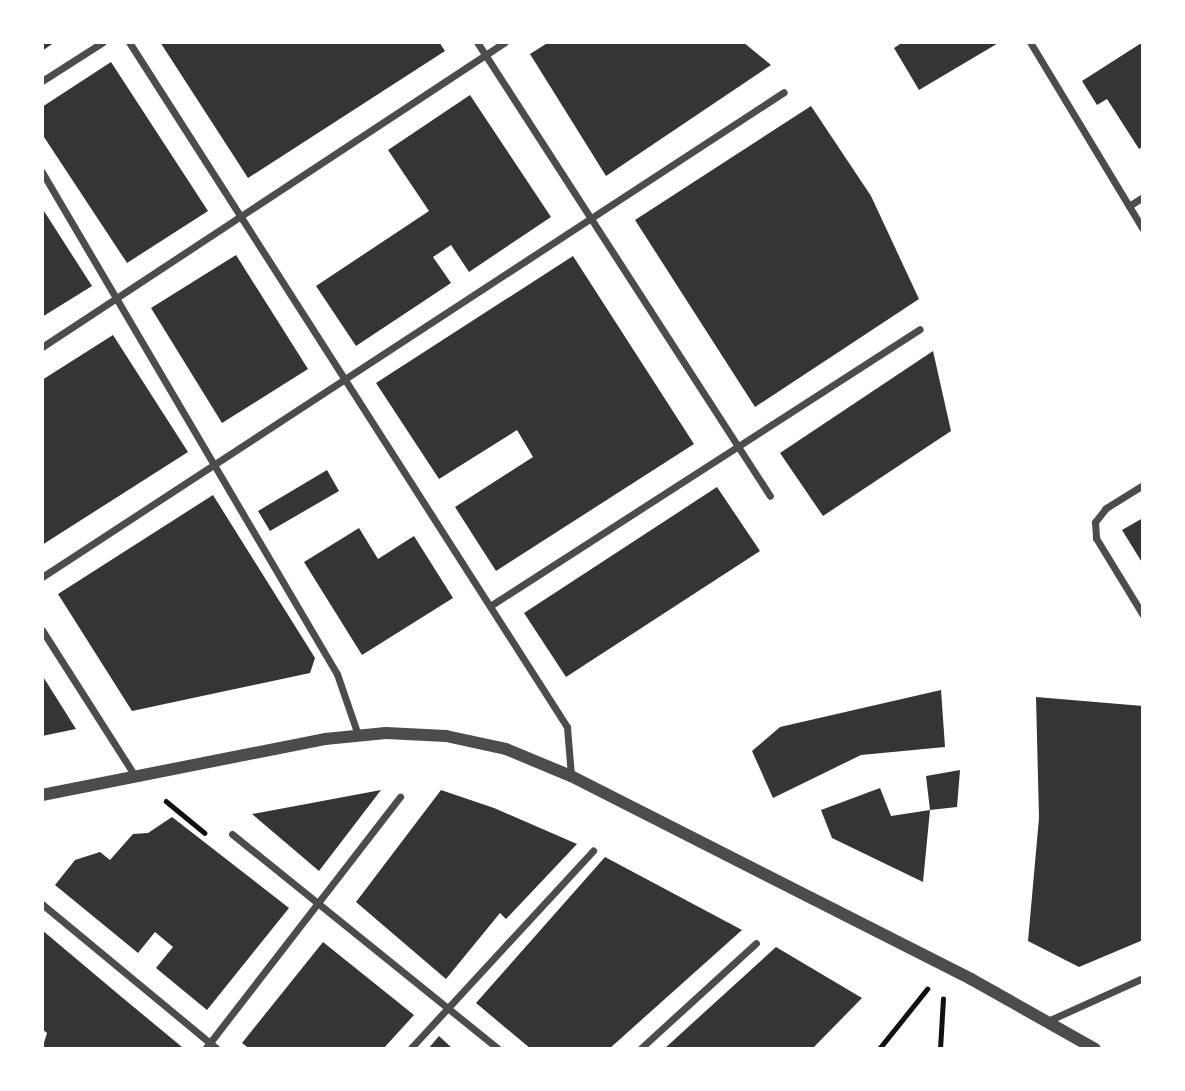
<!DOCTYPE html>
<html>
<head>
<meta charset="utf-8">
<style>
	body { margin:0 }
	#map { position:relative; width:1185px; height:1091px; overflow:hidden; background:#fff; font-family:"Times New Roman",serif }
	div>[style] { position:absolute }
	.building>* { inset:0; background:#353535 }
	.path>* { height:4.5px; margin:-2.25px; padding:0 2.25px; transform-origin:2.25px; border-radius:2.25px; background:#111 }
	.minor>* { height:7px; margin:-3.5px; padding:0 3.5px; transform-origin:3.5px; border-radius:3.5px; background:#4c4c4c }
	.tertiary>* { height:12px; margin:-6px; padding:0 6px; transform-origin:6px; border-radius:6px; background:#4c4c4c }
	span { translate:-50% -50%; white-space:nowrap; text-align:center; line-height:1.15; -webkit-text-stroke:7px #fff; paint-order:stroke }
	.frame { position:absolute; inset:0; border:44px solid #fff; pointer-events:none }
</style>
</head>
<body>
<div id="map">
	<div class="building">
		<i style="clip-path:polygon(42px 42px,55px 42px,42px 51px)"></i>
		<i style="clip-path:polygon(160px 42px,439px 42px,445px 51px,248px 178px)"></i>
		<i style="clip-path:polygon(549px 42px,743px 42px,771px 65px,606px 176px,530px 54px)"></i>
		<i style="clip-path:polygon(903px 42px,1000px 42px,919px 90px,894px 48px)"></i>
		<i style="clip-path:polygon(1143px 42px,1143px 146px,1139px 149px,1107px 99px,1097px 105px,1082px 81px)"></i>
		<i style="clip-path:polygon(111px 62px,208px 211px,127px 263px,42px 134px,42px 107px)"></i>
		<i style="clip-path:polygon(470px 95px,551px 217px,469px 272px,451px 245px,433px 257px,451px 283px,356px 346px,316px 286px,429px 211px,388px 150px)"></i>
		<i style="clip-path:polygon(811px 106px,871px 196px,919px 299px,755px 407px,635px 220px)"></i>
		<i style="clip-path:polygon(42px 208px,92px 286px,42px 317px)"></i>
		<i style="clip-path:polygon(236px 255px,308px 369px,222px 423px,151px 308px)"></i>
		<i style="clip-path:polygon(573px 256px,694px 444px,496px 571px,455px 507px,533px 457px,517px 430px,439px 479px,376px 383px)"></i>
		<i style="clip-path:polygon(113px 335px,188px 452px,42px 545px,42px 380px)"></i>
		<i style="clip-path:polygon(933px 351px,951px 431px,823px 516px,780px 453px)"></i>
		<i style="clip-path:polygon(327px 470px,339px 491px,270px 531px,258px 511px)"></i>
		<i style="clip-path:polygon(717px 487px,760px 551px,566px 677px,524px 613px)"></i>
		<i style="clip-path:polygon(213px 495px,315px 658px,310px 673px,132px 711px,58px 594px)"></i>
		<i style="clip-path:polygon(1143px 518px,1143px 564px,1122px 530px)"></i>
		<i style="clip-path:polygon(359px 528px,378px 559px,414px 536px,453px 598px,362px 655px,304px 562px)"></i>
		<i style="clip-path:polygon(42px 675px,76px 729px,42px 736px)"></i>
		<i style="clip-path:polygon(941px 690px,945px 747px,861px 755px,773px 798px,752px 751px,780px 727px)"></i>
		<i style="clip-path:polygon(1036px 697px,1143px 706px,1143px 940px,1079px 967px,1028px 941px,1039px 818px)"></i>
		<i style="clip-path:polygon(960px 770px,957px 807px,930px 810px,926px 776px)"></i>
		<i style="clip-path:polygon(880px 788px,891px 816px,930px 810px,923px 882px,832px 838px,821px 810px)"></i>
		<i style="clip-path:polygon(381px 790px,319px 871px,252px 814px)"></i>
		<i style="clip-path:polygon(441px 790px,494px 808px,577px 844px,506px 919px,500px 913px,446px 979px,356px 902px)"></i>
		<i style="clip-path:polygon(172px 817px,289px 908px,207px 1010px,156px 968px,173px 947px,155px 932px,138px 953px,55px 885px,75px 860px,100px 852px,110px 860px,133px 834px,148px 833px)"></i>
		<i style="clip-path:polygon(605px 857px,742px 930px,609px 1049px,531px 1049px,476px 1003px)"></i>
		<i style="clip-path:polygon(42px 930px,118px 994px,182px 1047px,42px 1049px,47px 1033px,42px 1029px)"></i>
		<i style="clip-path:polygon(323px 942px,414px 1015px,383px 1049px,250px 1049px,242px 1043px)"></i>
		<i style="clip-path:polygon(776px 947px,862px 998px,812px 1049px,664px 1049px)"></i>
		<i style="clip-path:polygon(439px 1036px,453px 1049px,428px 1049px)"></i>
	</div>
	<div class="path">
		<i style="left:166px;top:801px;width:50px;rotate:39.4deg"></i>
		<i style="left:879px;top:1049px;width:77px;rotate:-51.3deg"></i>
		<i style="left:940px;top:1049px;width:50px;rotate:-86.6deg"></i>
	</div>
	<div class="minor">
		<i style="left:129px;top:42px;width:813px;rotate:57.4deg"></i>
		<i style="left:567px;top:727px;width:49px;rotate:85.3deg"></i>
		<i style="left:477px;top:42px;width:540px;rotate:57.16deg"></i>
		<i style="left:1030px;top:42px;width:218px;rotate:58.9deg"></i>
		<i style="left:42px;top:81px;width:72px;rotate:-32.6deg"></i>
		<i style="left:42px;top:172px;width:582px;rotate:59.56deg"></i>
		<i style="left:337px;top:674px;width:65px;rotate:71deg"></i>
		<i style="left:1129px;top:206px;width:17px;rotate:-33deg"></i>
		<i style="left:42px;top:347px;width:554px;rotate:-33.37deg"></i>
		<i style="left:1143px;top:485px;width:44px;rotate:148.1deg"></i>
		<i style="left:1106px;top:508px;width:18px;rotate:128deg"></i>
		<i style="left:1095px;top:522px;width:16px;rotate:86deg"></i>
		<i style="left:1096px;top:538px;width:90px;rotate:58.6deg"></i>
		<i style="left:42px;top:577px;width:886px;rotate:-33.17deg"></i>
		<i style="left:490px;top:606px;width:511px;rotate:-32.79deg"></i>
		<i style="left:42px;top:630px;width:173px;rotate:57.5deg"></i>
		<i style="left:232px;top:834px;width:342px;rotate:38.9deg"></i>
		<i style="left:42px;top:904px;width:227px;rotate:39.6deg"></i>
		<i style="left:1050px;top:1020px;width:102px;rotate:-24.3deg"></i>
		<i style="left:205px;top:1049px;width:319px;rotate:-52.3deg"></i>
		<i style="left:410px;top:1049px;width:270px;rotate:-47.3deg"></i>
		<i style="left:640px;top:1049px;width:157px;rotate:-42.4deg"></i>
	</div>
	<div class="tertiary">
		<i style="left:42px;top:795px;width:288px;rotate:-11.2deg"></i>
		<i style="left:325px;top:739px;width:61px;rotate:-5.6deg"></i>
		<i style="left:386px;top:733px;width:60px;rotate:2.9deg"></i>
		<i style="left:446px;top:736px;width:61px;rotate:12.2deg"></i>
		<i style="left:506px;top:749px;width:70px;rotate:22.6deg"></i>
		<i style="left:571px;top:776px;width:449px;rotate:26.9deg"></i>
		<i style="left:971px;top:979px;width:142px;rotate:29.4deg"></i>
	</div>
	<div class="frame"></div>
</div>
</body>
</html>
